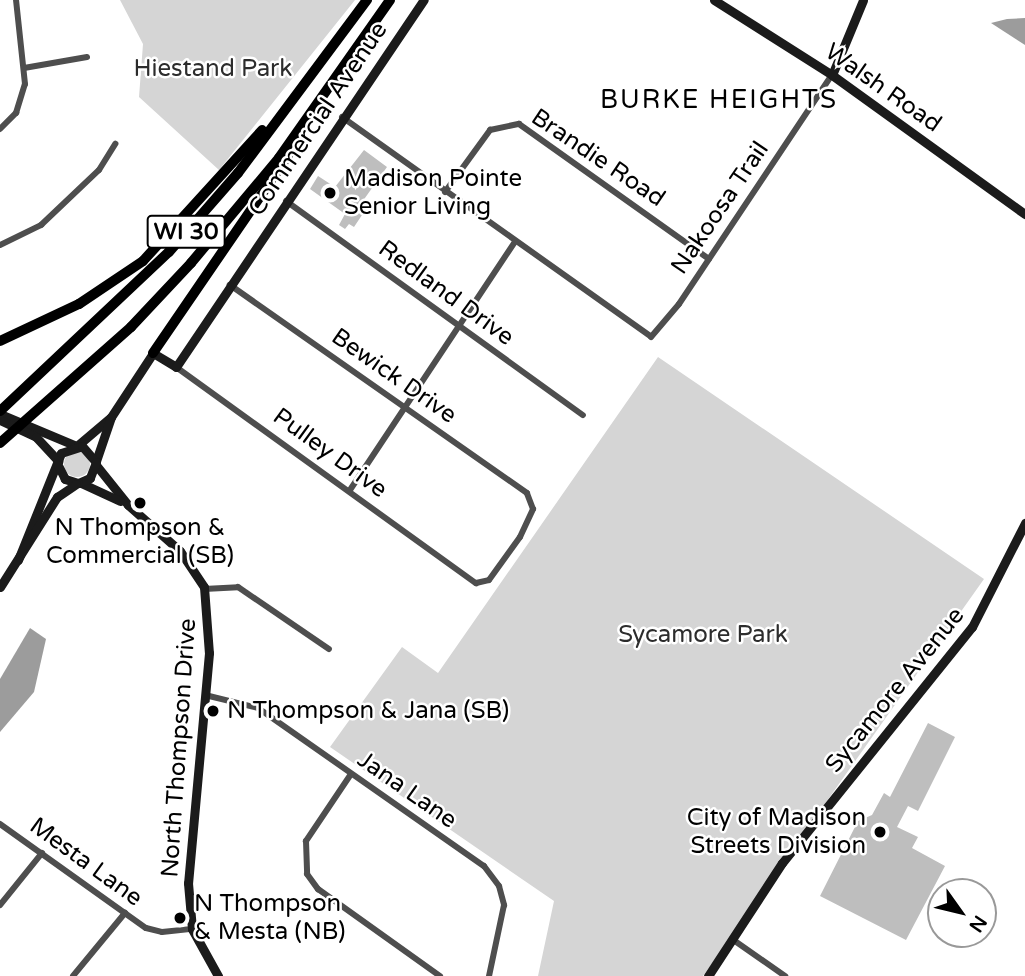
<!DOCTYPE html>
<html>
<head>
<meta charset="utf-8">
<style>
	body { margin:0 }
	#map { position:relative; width:1025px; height:976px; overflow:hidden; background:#fff; font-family:"Varela Round",sans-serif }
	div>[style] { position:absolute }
	.green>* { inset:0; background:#d5d5d5 }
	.round { border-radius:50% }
	.water>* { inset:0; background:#9c9c9c }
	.building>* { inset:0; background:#bebebe }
	.street>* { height:6px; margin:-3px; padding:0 3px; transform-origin:3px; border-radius:3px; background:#4e4e4e }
	.secondary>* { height:9px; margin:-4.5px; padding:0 4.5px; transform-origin:4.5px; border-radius:4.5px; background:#1b1b1b }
	.highway>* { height:10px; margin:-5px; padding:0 5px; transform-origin:5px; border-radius:5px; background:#000 }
	.dots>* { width:19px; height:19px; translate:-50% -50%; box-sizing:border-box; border:4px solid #fff; border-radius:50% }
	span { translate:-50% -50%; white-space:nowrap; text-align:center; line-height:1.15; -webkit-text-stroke:5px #fff; paint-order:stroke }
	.shield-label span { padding:2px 5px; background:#fff; border:2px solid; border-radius:5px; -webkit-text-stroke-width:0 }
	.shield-label { font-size:23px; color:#000; font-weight:700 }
	.park-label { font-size:24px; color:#2c2c2c }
	.street-label { font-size:24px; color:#000 }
	.poi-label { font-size:24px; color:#000 }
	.left { translate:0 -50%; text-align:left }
	.right { translate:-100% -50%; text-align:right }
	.neighbourhood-label { font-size:26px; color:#000; letter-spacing:2px }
	.north { position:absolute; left:927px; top:878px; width:70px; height:70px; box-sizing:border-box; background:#fff; border:2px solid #999; border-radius:50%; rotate:124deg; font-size:19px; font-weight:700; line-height:28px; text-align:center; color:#000 }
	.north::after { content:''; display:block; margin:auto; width:24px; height:32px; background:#000; clip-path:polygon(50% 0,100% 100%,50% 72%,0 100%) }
</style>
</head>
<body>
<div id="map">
	<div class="green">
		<i style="clip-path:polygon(120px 0,355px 0,219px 170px,139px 97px,143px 44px)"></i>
		<i style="clip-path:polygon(658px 357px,984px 579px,703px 976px,538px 976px,554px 901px,330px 747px,402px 647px,438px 673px)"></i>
		<i class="round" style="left:64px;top:451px;width:26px;height:26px"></i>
	</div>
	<div class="water">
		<i style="clip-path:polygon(1025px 18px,1025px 45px,991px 23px,1007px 19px)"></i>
		<i style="clip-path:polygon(30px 628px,46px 639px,34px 692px,0 732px,0 679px)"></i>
	</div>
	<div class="building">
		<i style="clip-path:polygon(364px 150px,387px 167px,360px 205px,366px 209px,354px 227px,349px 224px,345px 229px,339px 225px,345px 214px,310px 189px,318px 176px,335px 187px)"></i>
		<i style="clip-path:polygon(928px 723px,955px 737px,918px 811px,908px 806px,897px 827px,918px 837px,912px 848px,945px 866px,906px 940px,820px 896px,858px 821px,872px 815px,884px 793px,890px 797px)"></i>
	</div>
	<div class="street">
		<i style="left:24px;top:68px;width:64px;rotate:-9.9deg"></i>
		<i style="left:342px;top:117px;width:379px;rotate:35.4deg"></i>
		<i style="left:651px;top:337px;width:43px;rotate:-49.7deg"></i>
		<i style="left:679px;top:304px;width:275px;rotate:-56.3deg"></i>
		<i style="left:0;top:129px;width:23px;rotate:-45deg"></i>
		<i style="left:16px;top:113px;width:30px;rotate:-73deg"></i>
		<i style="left:25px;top:84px;width:84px;rotate:-96.1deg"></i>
		<i style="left:445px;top:192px;width:77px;rotate:-54deg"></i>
		<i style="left:490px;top:130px;width:30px;rotate:-12deg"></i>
		<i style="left:519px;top:124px;width:233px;rotate:35.4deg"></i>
		<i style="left:286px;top:201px;width:366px;rotate:35.8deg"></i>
		<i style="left:0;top:245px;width:46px;rotate:-26deg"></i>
		<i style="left:41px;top:225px;width:80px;rotate:-43.5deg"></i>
		<i style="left:99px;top:170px;width:31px;rotate:-58deg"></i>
		<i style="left:176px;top:367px;width:370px;rotate:35.8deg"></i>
		<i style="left:476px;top:583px;width:13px;rotate:-13deg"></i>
		<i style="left:489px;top:580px;width:53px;rotate:-54.2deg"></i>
		<i style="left:520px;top:537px;width:31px;rotate:-65deg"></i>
		<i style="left:533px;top:509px;width:17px;rotate:-111deg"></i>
		<i style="left:527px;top:493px;width:363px;rotate:-145deg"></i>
		<i style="left:350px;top:490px;width:298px;rotate:-56.4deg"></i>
		<i style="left:204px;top:589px;width:34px;rotate:-3deg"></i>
		<i style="left:238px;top:587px;width:110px;rotate:34.3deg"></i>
		<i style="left:205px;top:695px;width:55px;rotate:13.8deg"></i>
		<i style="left:258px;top:708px;width:276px;rotate:35deg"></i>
		<i style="left:484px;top:866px;width:25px;rotate:53deg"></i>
		<i style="left:499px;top:886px;width:20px;rotate:75deg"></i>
		<i style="left:504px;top:905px;width:73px;rotate:101.9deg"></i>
		<i style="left:351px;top:774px;width:81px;rotate:123.9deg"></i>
		<i style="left:306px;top:841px;width:33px;rotate:88deg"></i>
		<i style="left:307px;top:874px;width:19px;rotate:54deg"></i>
		<i style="left:318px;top:889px;width:150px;rotate:35.5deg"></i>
		<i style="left:0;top:824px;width:179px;rotate:35.5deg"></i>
		<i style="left:146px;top:928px;width:16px;rotate:14deg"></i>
		<i style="left:162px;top:932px;width:30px;rotate:-6deg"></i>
		<i style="left:0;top:905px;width:67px;rotate:-51.1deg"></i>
		<i style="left:732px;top:939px;width:65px;rotate:34.9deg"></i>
		<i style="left:73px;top:976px;width:82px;rotate:-50.5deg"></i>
	</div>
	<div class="secondary">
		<i style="left:714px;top:0;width:140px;rotate:32.4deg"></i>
		<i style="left:832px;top:75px;width:238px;rotate:35.8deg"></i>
		<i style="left:832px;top:75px;width:81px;rotate:-67.5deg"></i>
		<i style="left:0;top:414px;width:80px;rotate:22.7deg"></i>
		<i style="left:0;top:420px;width:40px;rotate:25deg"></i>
		<i style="left:36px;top:437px;width:33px;rotate:47deg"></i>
		<i style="left:78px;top:445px;width:43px;rotate:-40.3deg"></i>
		<i style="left:111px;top:417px;width:77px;rotate:-56.7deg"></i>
		<i style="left:153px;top:353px;width:27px;rotate:31deg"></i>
		<i style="left:176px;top:367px;width:443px;rotate:-56deg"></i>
		<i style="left:96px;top:461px;width:46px;rotate:-71.2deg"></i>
		<i style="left:96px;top:465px;width:51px;rotate:51.3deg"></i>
		<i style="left:128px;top:505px;width:69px;rotate:41.5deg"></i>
		<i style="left:180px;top:551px;width:43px;rotate:56.3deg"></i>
		<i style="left:204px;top:587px;width:66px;rotate:85.7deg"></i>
		<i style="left:209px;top:653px;width:231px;rotate:95.2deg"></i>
		<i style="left:188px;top:883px;width:46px;rotate:85deg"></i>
		<i style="left:192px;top:929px;width:54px;rotate:61deg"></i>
		<i style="left:81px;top:483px;width:43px;rotate:24.8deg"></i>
		<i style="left:18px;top:560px;width:115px;rotate:-68.1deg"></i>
		<i style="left:61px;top:453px;width:22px;rotate:-18deg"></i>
		<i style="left:82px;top:446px;width:21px;rotate:49deg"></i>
		<i style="left:96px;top:462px;width:17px;rotate:111deg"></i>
		<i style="left:90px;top:478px;width:13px;rotate:157deg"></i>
		<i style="left:78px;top:483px;width:14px;rotate:-163deg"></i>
		<i style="left:65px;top:479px;width:16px;rotate:-117deg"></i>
		<i style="left:0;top:587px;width:107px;rotate:-57.7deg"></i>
		<i style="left:57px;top:497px;width:23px;rotate:-34deg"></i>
		<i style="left:708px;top:976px;width:135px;rotate:-56.8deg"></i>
		<i style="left:782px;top:863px;width:303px;rotate:-51.2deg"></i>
		<i style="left:972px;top:627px;width:117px;rotate:-63deg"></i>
	</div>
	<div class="highway">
		<i style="left:0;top:341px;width:87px;rotate:-25.1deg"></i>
		<i style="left:79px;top:304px;width:77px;rotate:-33.9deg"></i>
		<i style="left:143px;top:261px;width:177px;rotate:-47.7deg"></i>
		<i style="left:153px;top:353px;width:239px;rotate:-55.6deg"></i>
		<i style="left:0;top:411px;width:232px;rotate:-43.3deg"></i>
		<i style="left:169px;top:252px;width:105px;rotate:-48.9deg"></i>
		<i style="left:238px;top:173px;width:216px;rotate:-53.3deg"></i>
		<i style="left:0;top:443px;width:175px;rotate:-41.5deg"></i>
		<i style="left:131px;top:327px;width:88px;rotate:-46.8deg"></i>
		<i style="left:191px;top:263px;width:137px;rotate:-50deg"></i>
		<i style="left:279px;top:158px;width:193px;rotate:-54.9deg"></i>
	</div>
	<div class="dots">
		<i style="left:330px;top:193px;background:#000"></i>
		<i style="left:140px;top:503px;background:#000"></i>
		<i style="left:213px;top:711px;background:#000"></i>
		<i style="left:880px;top:832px;background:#000"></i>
		<i style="left:180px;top:918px;background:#000"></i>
	</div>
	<div class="shield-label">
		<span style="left:186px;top:232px">WI 30</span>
	</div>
	<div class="park-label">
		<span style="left:213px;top:69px">Hiestand Park</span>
		<span style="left:703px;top:635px">Sycamore Park</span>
	</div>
	<div class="street-label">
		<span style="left:883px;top:88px;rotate:35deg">Walsh Road</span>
		<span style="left:318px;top:119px;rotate:-56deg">Commercial Avenue</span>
		<span style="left:598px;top:158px;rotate:34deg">Brandie Road</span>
		<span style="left:720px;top:208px;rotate:-56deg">Nakoosa Trail</span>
		<span style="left:446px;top:293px;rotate:36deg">Redland Drive</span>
		<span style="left:394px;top:376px;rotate:35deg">Bewick Drive</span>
		<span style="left:330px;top:453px;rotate:36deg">Pulley Drive</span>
		<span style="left:895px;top:690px;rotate:-51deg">Sycamore Avenue</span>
		<span style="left:179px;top:748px;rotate:-86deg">North Thompson Drive</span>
		<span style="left:407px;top:790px;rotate:35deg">Jana Lane</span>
		<span style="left:86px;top:862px;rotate:36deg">Mesta Lane</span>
	</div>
	<div class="poi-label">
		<span class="left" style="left:344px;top:193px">Madison Pointe<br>Senior Living</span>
		<span style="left:140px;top:542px">N Thompson &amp;<br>Commercial (SB)</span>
		<span class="left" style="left:227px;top:711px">N Thompson &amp; Jana (SB)</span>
		<span class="right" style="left:866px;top:832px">City of Madison<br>Streets Division</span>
		<span class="left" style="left:194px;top:918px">N Thompson<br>&amp; Mesta (NB)</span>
	</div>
	<div class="neighbourhood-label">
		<span style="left:719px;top:100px">BURKE HEIGHTS</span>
	</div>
	<div class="north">N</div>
</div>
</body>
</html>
